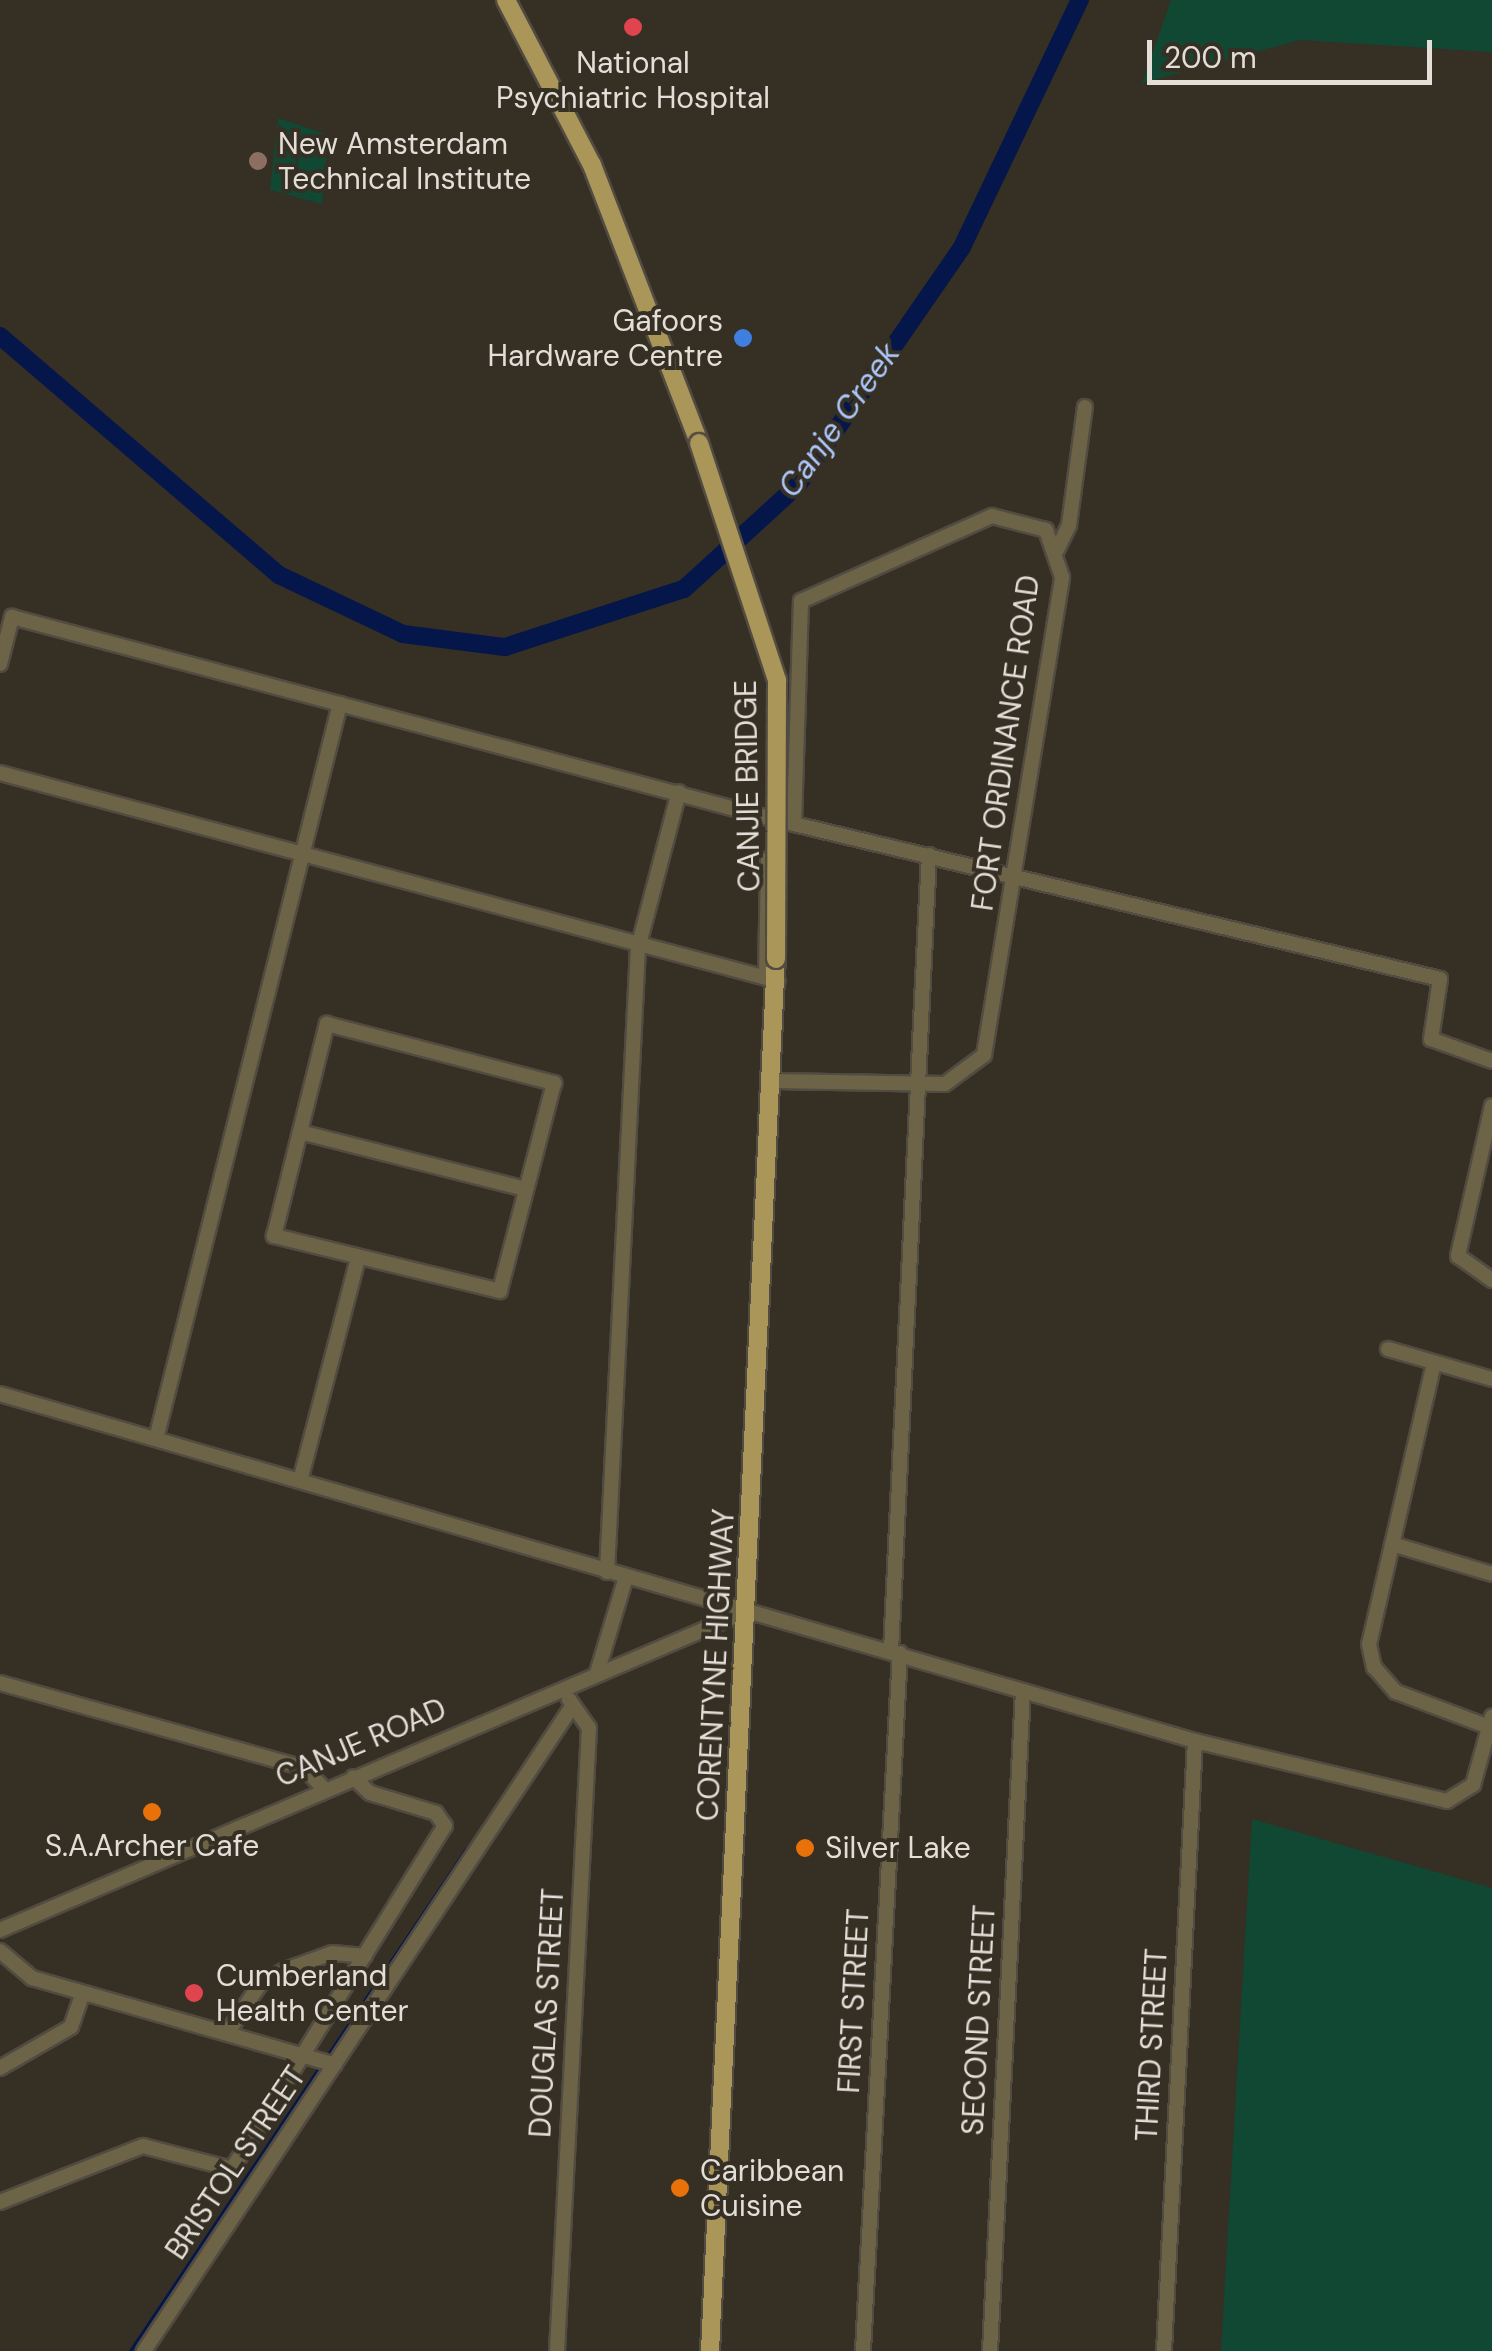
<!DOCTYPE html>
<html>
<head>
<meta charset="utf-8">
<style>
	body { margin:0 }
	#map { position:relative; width:1492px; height:2351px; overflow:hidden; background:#352f24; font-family:"DM Sans",sans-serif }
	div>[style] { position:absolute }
	.green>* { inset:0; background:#104834 }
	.stream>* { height:2.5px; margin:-1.25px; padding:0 1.25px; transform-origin:1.25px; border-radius:1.25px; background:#04164a }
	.river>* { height:18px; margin:-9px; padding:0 9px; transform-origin:9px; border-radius:9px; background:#04164a }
	.roads { filter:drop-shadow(2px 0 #514b41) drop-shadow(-2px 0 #514b41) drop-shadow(0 2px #514b41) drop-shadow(0 -2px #514b41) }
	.minor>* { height:14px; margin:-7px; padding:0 7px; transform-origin:7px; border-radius:7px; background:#6d6447 }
	.major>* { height:18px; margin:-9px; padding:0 9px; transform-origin:9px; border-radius:9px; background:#ab9659 }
	.bridges { filter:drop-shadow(2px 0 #514b41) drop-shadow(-2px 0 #514b41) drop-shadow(0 2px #514b41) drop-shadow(0 -2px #514b41) }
	.major-bridge>* { height:18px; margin:-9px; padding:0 9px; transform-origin:9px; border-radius:9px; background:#ab9659 }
	.dots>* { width:28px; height:28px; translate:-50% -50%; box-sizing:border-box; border:5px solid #352f24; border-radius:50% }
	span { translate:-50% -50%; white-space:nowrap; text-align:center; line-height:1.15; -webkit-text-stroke:8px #352f24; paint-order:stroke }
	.poi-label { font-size:30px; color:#e3dfd8 }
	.left { translate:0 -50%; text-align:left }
	.right { translate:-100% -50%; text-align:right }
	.street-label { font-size:30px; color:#e3dfd8 }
	.water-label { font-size:32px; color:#acc6f9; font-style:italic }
	.scale { position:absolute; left:1147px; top:40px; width:285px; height:45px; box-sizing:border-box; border:5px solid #e3dfd8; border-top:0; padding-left:12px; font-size:30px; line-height:35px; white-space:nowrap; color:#e3dfd8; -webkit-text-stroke:8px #352f24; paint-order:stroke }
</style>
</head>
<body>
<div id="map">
	<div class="green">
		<i style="clip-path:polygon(1171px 0,1492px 0,1492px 52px,1300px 40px,1142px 83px)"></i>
		<i style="clip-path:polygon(278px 118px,329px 135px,322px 204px,270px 190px)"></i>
		<i style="clip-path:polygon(1252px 1819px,1492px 1888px,1492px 2351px,1221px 2351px)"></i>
	</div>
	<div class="stream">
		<i style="left:327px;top:2056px;width:249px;rotate:-56.1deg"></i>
		<i style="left:130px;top:2351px;width:343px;rotate:-56.3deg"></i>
	</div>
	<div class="river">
		<i style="left:0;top:336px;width:367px;rotate:40.6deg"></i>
		<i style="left:279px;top:575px;width:137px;rotate:25.4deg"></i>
		<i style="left:403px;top:634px;width:103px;rotate:7.3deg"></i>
		<i style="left:505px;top:647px;width:188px;rotate:-18deg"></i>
		<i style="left:684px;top:589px;width:154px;rotate:-42.4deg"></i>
		<i style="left:798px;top:485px;width:289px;rotate:-55.4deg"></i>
		<i style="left:962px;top:247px;width:274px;rotate:-64.5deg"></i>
	</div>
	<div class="roads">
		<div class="minor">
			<i style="left:1057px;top:550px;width:28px;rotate:-64deg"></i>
			<i style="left:1069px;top:525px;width:119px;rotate:-82.3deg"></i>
			<i style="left:0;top:664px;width:49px;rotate:-75.7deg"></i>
			<i style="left:12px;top:617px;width:783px;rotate:14.87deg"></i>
			<i style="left:769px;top:818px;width:690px;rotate:13.49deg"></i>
			<i style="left:1440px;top:979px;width:61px;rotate:98.5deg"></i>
			<i style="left:1431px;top:1039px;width:65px;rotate:19.8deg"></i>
			<i style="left:0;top:773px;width:805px;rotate:14.97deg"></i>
			<i style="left:766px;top:978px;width:119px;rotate:-89deg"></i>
			<i style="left:327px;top:1024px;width:235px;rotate:14.6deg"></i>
			<i style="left:554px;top:1083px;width:215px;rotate:104.6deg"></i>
			<i style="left:500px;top:1291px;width:233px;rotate:-166.3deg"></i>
			<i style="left:274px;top:1236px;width:219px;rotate:-76deg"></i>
			<i style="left:774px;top:1081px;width:171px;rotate:1deg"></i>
			<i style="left:945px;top:1084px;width:49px;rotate:-36.6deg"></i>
			<i style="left:984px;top:1055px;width:484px;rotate:-80.7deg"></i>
			<i style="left:1062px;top:577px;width:50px;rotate:-108.8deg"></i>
			<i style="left:1046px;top:530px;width:56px;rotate:-165.5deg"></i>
			<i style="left:992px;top:516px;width:209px;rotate:156deg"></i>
			<i style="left:801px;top:601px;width:223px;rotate:91.8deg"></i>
			<i style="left:1492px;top:1106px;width:154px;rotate:102.8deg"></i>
			<i style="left:1458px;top:1256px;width:42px;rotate:35.2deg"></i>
			<i style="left:300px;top:1132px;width:233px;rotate:14.2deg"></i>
			<i style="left:1388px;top:1349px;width:108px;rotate:16.1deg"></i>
			<i style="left:1434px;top:1363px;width:288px;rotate:103deg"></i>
			<i style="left:1369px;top:1644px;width:24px;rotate:78deg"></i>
			<i style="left:1374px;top:1667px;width:33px;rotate:49deg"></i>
			<i style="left:1396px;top:1692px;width:103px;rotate:20.6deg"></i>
			<i style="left:0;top:1394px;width:1244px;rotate:16.19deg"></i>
			<i style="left:1195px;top:1741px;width:259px;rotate:13.4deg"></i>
			<i style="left:1447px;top:1801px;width:31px;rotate:-32deg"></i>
			<i style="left:1473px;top:1785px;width:71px;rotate:-74.4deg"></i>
			<i style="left:156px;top:1439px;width:758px;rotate:-75.95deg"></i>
			<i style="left:300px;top:1481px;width:230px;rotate:-75.4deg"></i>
			<i style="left:1392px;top:1544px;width:104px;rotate:16.7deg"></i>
			<i style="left:607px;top:1572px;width:625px;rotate:-87.16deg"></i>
			<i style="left:638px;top:948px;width:161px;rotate:-75.3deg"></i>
			<i style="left:891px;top:1651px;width:797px;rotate:-87.27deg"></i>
			<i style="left:597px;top:1673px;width:100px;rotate:-73.2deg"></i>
			<i style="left:0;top:1683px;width:316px;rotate:15.6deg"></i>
			<i style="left:304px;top:1768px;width:29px;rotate:46deg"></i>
			<i style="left:0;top:1930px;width:810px;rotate:-23.12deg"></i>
			<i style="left:0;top:1951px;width:42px;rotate:40.2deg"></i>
			<i style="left:32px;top:1978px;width:315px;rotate:16deg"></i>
			<i style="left:228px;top:2032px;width:58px;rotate:-56.3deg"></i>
			<i style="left:260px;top:1984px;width:29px;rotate:-29deg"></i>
			<i style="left:285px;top:1970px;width:50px;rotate:-19.9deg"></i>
			<i style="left:332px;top:1953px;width:33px;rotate:5deg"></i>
			<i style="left:0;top:2068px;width:82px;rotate:-30deg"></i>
			<i style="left:71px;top:2027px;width:36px;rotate:-71deg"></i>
			<i style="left:0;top:2202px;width:154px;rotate:-21.4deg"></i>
			<i style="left:143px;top:2146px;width:92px;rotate:14.5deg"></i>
			<i style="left:232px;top:2169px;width:404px;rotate:-58.2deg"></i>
			<i style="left:445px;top:1826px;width:16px;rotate:-125deg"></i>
			<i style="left:436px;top:1813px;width:69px;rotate:-163.1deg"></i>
			<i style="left:370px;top:1793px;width:23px;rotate:-137deg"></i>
			<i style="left:144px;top:2351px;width:775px;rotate:-56.41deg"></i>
			<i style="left:557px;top:2351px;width:624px;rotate:-87.06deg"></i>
			<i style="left:589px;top:1728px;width:35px;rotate:-125deg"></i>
			<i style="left:863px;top:2351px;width:699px;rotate:-86.97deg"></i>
			<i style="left:990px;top:2351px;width:661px;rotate:-87.14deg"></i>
			<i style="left:1164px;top:2351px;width:611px;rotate:-87.09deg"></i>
		</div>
		<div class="major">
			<i style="left:506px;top:0;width:186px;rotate:62.5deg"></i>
			<i style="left:592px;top:165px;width:298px;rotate:68.9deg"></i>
			<i style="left:710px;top:2351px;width:1394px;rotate:-87.29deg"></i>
		</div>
	</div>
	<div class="bridges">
		<div class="major-bridge">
			<i style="left:699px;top:443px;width:250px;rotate:71.8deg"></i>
			<i style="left:777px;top:680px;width:279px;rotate:90.2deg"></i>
		</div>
	</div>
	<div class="dots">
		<i style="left:633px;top:27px;background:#e0444e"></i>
		<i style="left:258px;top:161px;background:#8d6e63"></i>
		<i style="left:743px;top:338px;background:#3f7fe0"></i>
		<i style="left:152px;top:1812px;background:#e8710a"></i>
		<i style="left:805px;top:1848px;background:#e8710a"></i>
		<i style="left:194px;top:1993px;background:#e0444e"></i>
		<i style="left:680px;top:2188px;background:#e8710a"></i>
	</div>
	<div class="poi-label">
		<span style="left:633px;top:80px">National<br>Psychiatric Hospital</span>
		<span class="left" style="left:278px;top:161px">New Amsterdam<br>Technical Institute</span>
		<span class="right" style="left:723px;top:338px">Gafoors<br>Hardware Centre</span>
		<span style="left:152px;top:1846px">S.A.Archer Cafe</span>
		<span class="left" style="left:825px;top:1848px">Silver Lake</span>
		<span class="left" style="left:216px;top:1993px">Cumberland<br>Health Center</span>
		<span class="left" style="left:700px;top:2188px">Caribbean<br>Cuisine</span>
	</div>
	<div class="street-label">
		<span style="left:1006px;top:743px;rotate:-82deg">FORT ORDINANCE ROAD</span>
		<span style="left:748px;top:786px;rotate:-91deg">CANJIE BRIDGE</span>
		<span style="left:716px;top:1665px;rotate:-87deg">CORENTYNE HIGHWAY</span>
		<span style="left:361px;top:1743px;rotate:-23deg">CANJE ROAD</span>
		<span style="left:854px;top:2001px;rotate:-87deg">FIRST STREET</span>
		<span style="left:547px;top:2013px;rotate:-87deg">DOUGLAS STREET</span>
		<span style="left:979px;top:2020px;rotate:-87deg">SECOND STREET</span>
		<span style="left:1152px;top:2045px;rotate:-87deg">THIRD STREET</span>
		<span style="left:236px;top:2163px;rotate:-56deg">BRISTOL STREET</span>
	</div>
	<div class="water-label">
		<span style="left:839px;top:420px;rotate:-54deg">Canje Creek</span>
	</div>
	<div class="scale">200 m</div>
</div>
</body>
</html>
